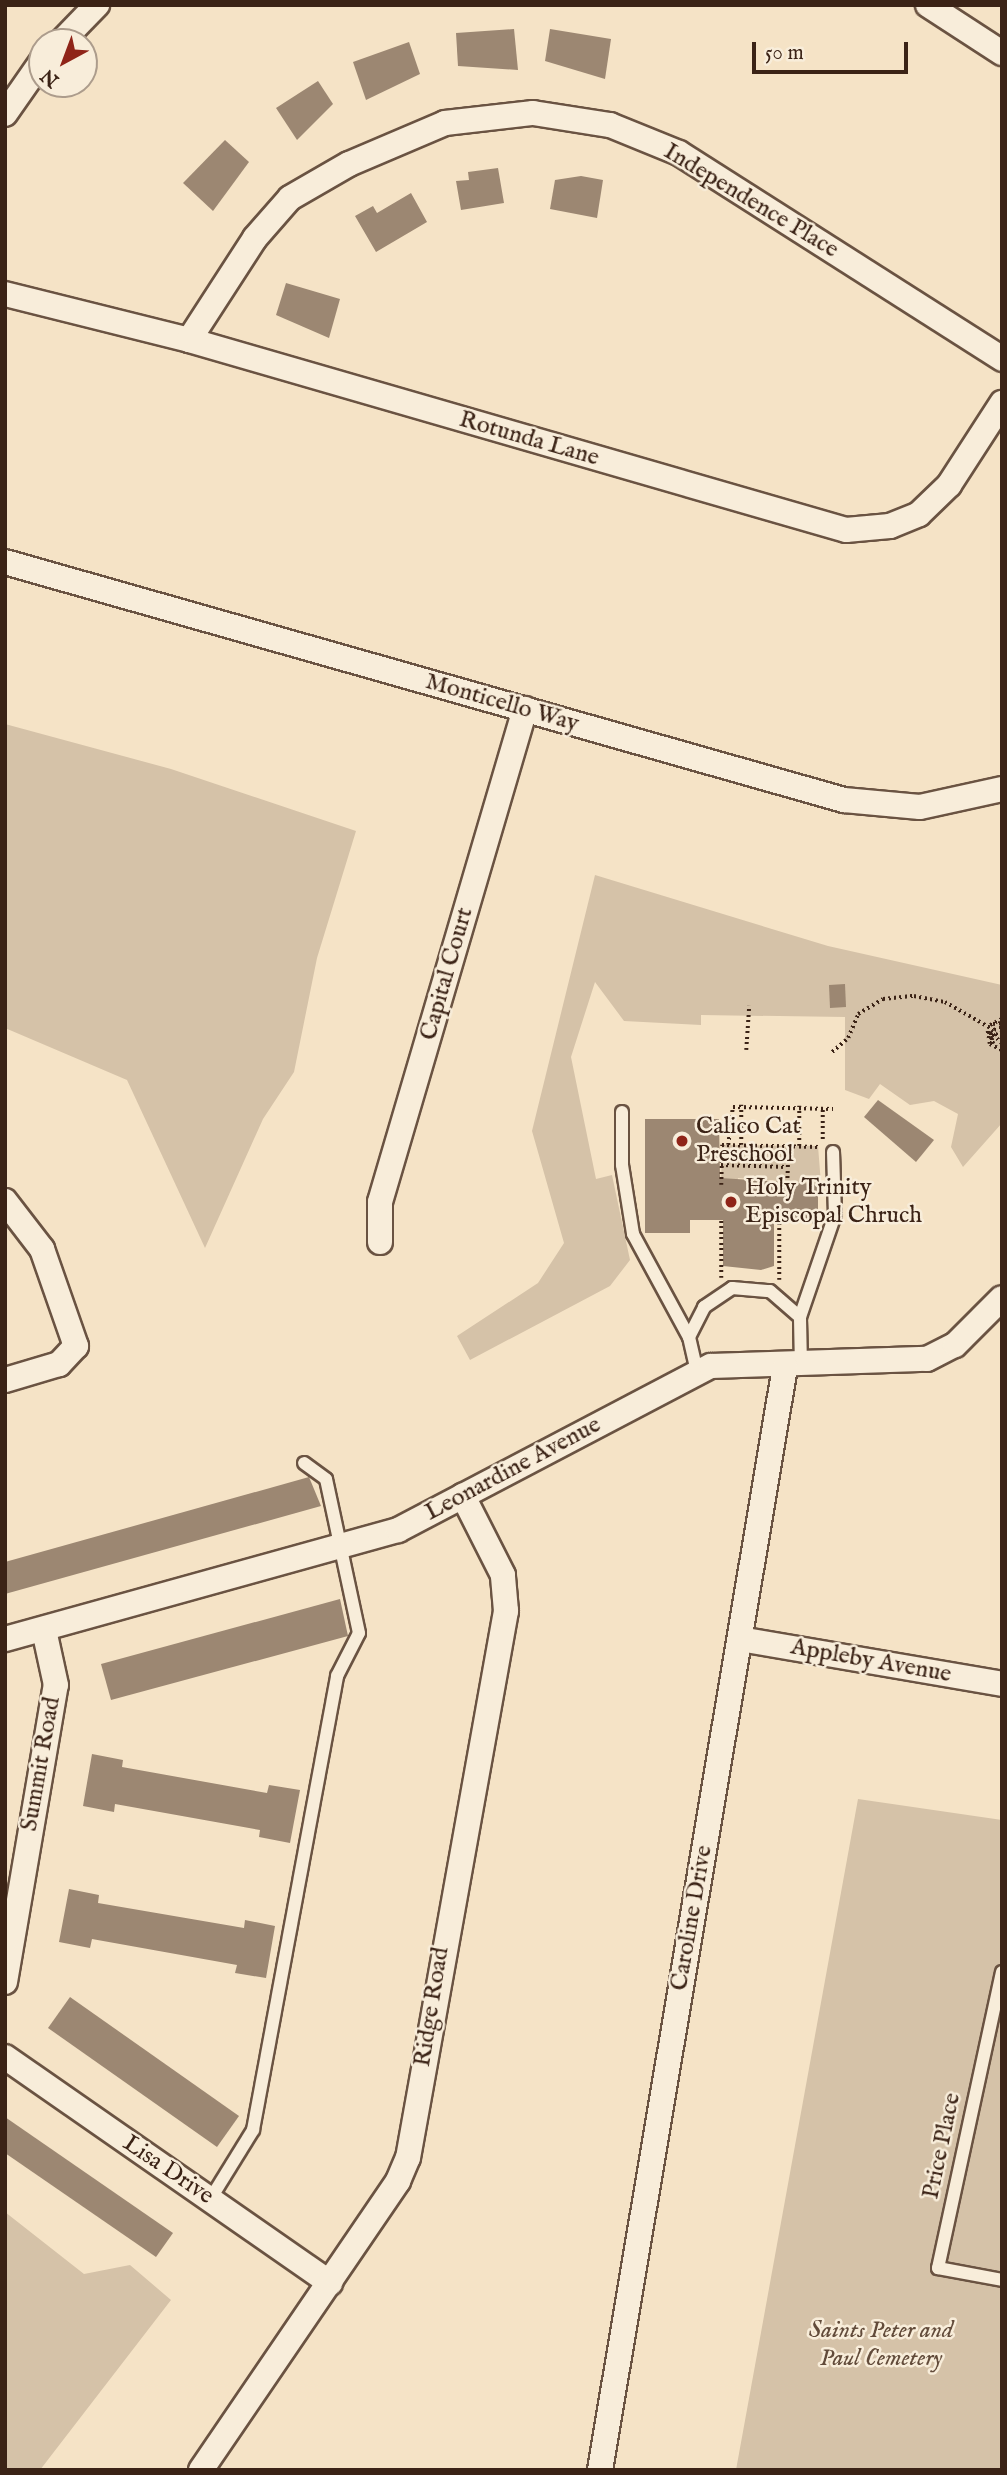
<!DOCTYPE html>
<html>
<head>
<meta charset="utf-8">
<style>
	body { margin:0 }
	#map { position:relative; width:1007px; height:2475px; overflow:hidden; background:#f5e3c6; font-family:"IM FELL English",serif }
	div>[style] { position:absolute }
	.green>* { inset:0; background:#d5c2a8 }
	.building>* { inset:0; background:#9c8772 }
	.path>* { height:3.5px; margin-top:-1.75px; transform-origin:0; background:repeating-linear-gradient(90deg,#3b2316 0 2px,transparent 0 5.5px) }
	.roads { filter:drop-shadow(2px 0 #6a5342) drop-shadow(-2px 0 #6a5342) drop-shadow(0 2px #6a5342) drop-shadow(0 -2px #6a5342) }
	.service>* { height:12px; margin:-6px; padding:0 6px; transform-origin:6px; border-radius:6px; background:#f8edda }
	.minor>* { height:24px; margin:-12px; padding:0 12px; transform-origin:12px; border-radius:12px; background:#f8edda }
	.dots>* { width:19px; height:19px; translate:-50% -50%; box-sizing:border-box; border:4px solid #f8edda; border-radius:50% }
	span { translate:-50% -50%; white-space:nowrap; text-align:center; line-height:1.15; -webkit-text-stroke:5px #f8edda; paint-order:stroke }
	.street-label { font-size:24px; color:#3b2316 }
	.poi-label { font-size:24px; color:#3b2316 }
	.left { translate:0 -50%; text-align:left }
	.park-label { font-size:24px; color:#624b3a; font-style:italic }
	.frame { position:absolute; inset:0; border:7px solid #3b2316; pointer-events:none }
	.north { position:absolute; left:28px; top:28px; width:70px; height:70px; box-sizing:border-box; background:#f8edda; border:2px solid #ac9c8c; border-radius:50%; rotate:221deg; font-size:19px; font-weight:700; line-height:28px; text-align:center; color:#3b2316 }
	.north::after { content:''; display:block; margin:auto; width:24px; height:32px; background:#8f2418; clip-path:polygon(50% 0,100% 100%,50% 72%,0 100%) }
	.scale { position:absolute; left:752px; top:42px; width:156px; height:32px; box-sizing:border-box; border:4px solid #3b2316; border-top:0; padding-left:9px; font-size:21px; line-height:24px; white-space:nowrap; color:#3b2316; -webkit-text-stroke:5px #f8edda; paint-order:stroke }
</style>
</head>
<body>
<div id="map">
	<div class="green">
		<i style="clip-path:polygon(5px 724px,171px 769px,356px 831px,317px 958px,294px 1072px,263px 1119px,205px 1248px,127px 1080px,5px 1028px)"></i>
		<i style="clip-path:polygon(595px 875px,828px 946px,1002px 985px,1002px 1123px,963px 1167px,951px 1147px,958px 1114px,934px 1101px,910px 1105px,880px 1084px,869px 1099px,845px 1090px,845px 1017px,701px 1015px,701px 1025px,624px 1021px,595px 982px,571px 1057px,596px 1179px,612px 1175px,630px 1260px,610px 1286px,470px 1360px,457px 1336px,538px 1283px,564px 1243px,532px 1131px)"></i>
		<i style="clip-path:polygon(722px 1145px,818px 1146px,821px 1184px,738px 1178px,737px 1185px,721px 1185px)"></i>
		<i style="clip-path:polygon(858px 1799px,1002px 1820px,1002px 2470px,736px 2470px)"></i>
		<i style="clip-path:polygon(5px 2212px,84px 2274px,130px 2265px,171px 2300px,40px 2470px,5px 2470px)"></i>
	</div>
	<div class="building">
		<i style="clip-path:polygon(514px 29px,518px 70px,458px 66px,456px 33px)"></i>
		<i style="clip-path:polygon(550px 29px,611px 39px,605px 79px,545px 61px)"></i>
		<i style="clip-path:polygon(409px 42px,420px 74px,366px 100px,353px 62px)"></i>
		<i style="clip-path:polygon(318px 81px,333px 104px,297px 140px,276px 108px)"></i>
		<i style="clip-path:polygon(225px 140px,249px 162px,213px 211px,183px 183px)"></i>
		<i style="clip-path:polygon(498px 168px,504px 203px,461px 210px,456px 181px,469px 180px,468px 172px)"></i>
		<i style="clip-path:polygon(581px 176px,603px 180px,597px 218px,550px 209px,555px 180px)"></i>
		<i style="clip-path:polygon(411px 193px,427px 222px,376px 252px,355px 216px,373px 206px,377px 213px)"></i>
		<i style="clip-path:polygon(286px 283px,340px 299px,329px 338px,276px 315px)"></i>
		<i style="clip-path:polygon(845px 984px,846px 1007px,830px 1008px,829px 985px)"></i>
		<i style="clip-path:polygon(878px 1100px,934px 1140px,916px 1162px,864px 1117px)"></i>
		<i style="clip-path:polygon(645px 1119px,719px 1119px,720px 1178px,818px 1184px,818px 1219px,774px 1219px,774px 1266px,761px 1270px,723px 1266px,723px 1220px,690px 1220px,690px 1233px,645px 1233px)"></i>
		<i style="clip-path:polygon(309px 1477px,321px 1506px,5px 1594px,5px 1562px)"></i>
		<i style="clip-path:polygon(340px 1599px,348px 1636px,111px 1700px,101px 1664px)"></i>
		<i style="clip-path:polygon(92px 1754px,123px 1760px,122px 1767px,267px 1793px,269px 1785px,300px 1790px,290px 1843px,259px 1837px,260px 1830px,115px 1804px,114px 1812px,83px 1806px)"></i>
		<i style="clip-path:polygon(69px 1889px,99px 1895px,98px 1903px,244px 1928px,245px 1920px,275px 1926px,266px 1978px,235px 1973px,237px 1965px,92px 1939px,90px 1948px,59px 1942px)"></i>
		<i style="clip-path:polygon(70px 1997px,239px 2116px,217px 2147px,48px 2028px)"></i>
		<i style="clip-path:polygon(5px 2117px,173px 2233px,156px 2257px,5px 2153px)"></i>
	</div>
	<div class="path">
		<i style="left:993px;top:1024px;width:9px;rotate:-6deg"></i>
		<i style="left:990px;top:1025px;width:13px;rotate:-27deg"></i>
		<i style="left:991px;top:1031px;width:13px;rotate:32deg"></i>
		<i style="left:1002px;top:1031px;width:1px;rotate:90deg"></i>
		<i style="left:1002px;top:1044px;width:16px;rotate:-135deg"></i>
		<i style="left:991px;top:1033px;width:11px;rotate:80deg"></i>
		<i style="left:993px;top:1044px;width:14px;rotate:-111deg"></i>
		<i style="left:988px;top:1031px;width:13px;rotate:81deg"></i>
		<i style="left:990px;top:1044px;width:13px;rotate:27deg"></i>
		<i style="left:746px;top:1050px;width:44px;rotate:-86.1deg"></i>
		<i style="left:832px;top:1052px;width:21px;rotate:-41deg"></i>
		<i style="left:848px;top:1038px;width:26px;rotate:-67deg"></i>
		<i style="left:858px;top:1014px;width:29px;rotate:-31deg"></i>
		<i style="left:883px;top:999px;width:31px;rotate:-6deg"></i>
		<i style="left:914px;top:996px;width:32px;rotate:11deg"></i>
		<i style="left:945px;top:1002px;width:56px;rotate:29.7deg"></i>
		<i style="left:994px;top:1030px;width:9px;rotate:-21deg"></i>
		<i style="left:823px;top:1110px;width:31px;rotate:90deg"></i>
		<i style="left:728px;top:1145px;width:38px;rotate:-83deg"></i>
		<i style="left:733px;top:1107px;width:100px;rotate:1.1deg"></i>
		<i style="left:741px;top:1145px;width:40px;rotate:-90deg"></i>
		<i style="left:799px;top:1146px;width:40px;rotate:-90deg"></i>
		<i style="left:721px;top:1165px;width:66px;rotate:1.7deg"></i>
		<i style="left:787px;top:1184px;width:38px;rotate:-88deg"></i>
		<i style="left:721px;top:1185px;width:40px;rotate:-88.6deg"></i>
		<i style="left:722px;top:1145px;width:97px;rotate:1.2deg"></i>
		<i style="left:779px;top:1219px;width:35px;rotate:5deg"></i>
		<i style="left:721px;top:1278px;width:58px;rotate:-90deg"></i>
		<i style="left:779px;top:1280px;width:57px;rotate:-90deg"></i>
	</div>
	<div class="roads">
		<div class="service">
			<i style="left:622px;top:1112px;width:53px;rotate:90deg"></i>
			<i style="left:622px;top:1165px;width:70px;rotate:80.9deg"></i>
			<i style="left:633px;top:1234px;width:117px;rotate:61.5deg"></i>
			<i style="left:689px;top:1337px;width:36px;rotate:77deg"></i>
			<i style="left:689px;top:1337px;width:34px;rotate:-63deg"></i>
			<i style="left:704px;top:1307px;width:34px;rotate:-34deg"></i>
			<i style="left:732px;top:1288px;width:38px;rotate:5deg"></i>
			<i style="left:770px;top:1291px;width:40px;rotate:41deg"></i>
			<i style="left:801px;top:1366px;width:49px;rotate:-91.2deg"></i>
			<i style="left:800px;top:1317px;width:108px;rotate:-71.1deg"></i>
			<i style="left:835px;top:1215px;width:63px;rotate:-91.8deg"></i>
			<i style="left:1002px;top:1972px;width:303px;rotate:102.2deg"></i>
			<i style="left:938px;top:2268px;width:65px;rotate:10.6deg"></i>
			<i style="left:211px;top:2198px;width:80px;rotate:-58.3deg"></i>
			<i style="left:253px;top:2130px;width:462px;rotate:-79.5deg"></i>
			<i style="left:337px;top:1676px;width:48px;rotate:-62.9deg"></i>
			<i style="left:359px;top:1633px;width:157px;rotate:-102.1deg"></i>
			<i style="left:326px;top:1479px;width:27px;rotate:-144deg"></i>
		</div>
		<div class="minor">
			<i style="left:928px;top:5px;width:88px;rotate:33deg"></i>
			<i style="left:61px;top:42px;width:52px;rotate:-45.8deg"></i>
			<i style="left:5px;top:114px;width:65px;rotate:-55.1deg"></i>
			<i style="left:5px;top:294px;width:190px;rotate:14deg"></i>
			<i style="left:189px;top:340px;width:684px;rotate:16.13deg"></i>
			<i style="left:846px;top:530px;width:44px;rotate:-5.2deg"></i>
			<i style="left:890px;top:526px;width:31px;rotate:-22deg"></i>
			<i style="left:919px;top:514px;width:42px;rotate:-44deg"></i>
			<i style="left:949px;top:485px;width:98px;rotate:-57.1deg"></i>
			<i style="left:189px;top:340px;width:121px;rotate:-57.1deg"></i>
			<i style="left:255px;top:238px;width:53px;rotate:-48.8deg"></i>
			<i style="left:290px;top:198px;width:68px;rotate:-30deg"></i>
			<i style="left:349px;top:164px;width:104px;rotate:-23.1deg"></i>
			<i style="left:445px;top:123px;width:89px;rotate:-6.5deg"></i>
			<i style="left:533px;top:113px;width:78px;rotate:8.9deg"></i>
			<i style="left:610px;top:125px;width:74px;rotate:22.1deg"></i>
			<i style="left:679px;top:153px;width:383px;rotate:32.5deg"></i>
			<i style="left:5px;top:562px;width:872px;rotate:15.84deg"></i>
			<i style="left:844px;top:800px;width:76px;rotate:5.3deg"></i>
			<i style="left:920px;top:807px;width:84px;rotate:-12.4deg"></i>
			<i style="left:5px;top:1201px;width:61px;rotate:52.4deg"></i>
			<i style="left:42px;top:1249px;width:103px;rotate:70.7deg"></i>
			<i style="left:76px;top:1346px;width:25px;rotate:133deg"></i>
			<i style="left:59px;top:1364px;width:56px;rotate:163.5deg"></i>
			<i style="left:380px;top:1242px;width:40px;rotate:-90deg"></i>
			<i style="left:380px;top:1202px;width:514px;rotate:-73.61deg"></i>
			<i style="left:5px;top:1639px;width:408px;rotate:-15.5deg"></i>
			<i style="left:398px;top:1530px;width:353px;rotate:-27.7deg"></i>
			<i style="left:711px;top:1366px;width:216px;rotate:-1.9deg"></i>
			<i style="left:927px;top:1359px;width:31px;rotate:-27deg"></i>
			<i style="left:955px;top:1345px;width:66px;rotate:-45deg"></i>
			<i style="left:740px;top:1639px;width:266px;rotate:9.7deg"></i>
			<i style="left:5px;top:1982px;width:301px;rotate:-80.3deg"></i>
			<i style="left:56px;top:1685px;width:56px;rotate:-102.3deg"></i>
			<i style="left:5px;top:2057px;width:396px;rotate:34.8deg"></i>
			<i style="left:201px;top:2470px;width:350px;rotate:-55.7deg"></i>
			<i style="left:398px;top:2181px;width:25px;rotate:-67deg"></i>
			<i style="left:408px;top:2158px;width:556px;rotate:-79.84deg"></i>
			<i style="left:506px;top:1611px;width:36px;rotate:-95deg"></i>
			<i style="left:503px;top:1575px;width:89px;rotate:-116.9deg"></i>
			<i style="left:600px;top:2470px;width:1118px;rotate:-80.48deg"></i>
		</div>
	</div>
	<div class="dots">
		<i style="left:682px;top:1141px;background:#8f2418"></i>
		<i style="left:731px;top:1202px;background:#8f2418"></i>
	</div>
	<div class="street-label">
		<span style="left:751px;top:201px;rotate:31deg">Independence Place</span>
		<span style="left:529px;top:439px;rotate:16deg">Rotunda Lane</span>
		<span style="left:502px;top:703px;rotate:16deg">Monticello Way</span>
		<span style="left:447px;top:974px;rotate:-74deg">Capital Court</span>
		<span style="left:513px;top:1469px;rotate:-28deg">Leonardine Avenue</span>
		<span style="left:871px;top:1661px;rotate:10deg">Appleby Avenue</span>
		<span style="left:41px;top:1764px;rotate:-80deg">Summit Road</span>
		<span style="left:692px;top:1918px;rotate:-80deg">Caroline Drive</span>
		<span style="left:432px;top:2007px;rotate:-81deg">Ridge Road</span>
		<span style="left:942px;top:2146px;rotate:-78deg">Price Place</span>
		<span style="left:168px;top:2170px;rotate:34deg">Lisa Drive</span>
	</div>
	<div class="poi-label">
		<span class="left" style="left:696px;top:1141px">Calico Cat<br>Preschool</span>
		<span class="left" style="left:745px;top:1202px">Holy Trinity<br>Episcopal Chruch</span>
	</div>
	<div class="park-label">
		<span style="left:881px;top:2345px">Saints Peter and<br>Paul Cemetery</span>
	</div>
	<div class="frame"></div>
	<div class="north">N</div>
	<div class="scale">50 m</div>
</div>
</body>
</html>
